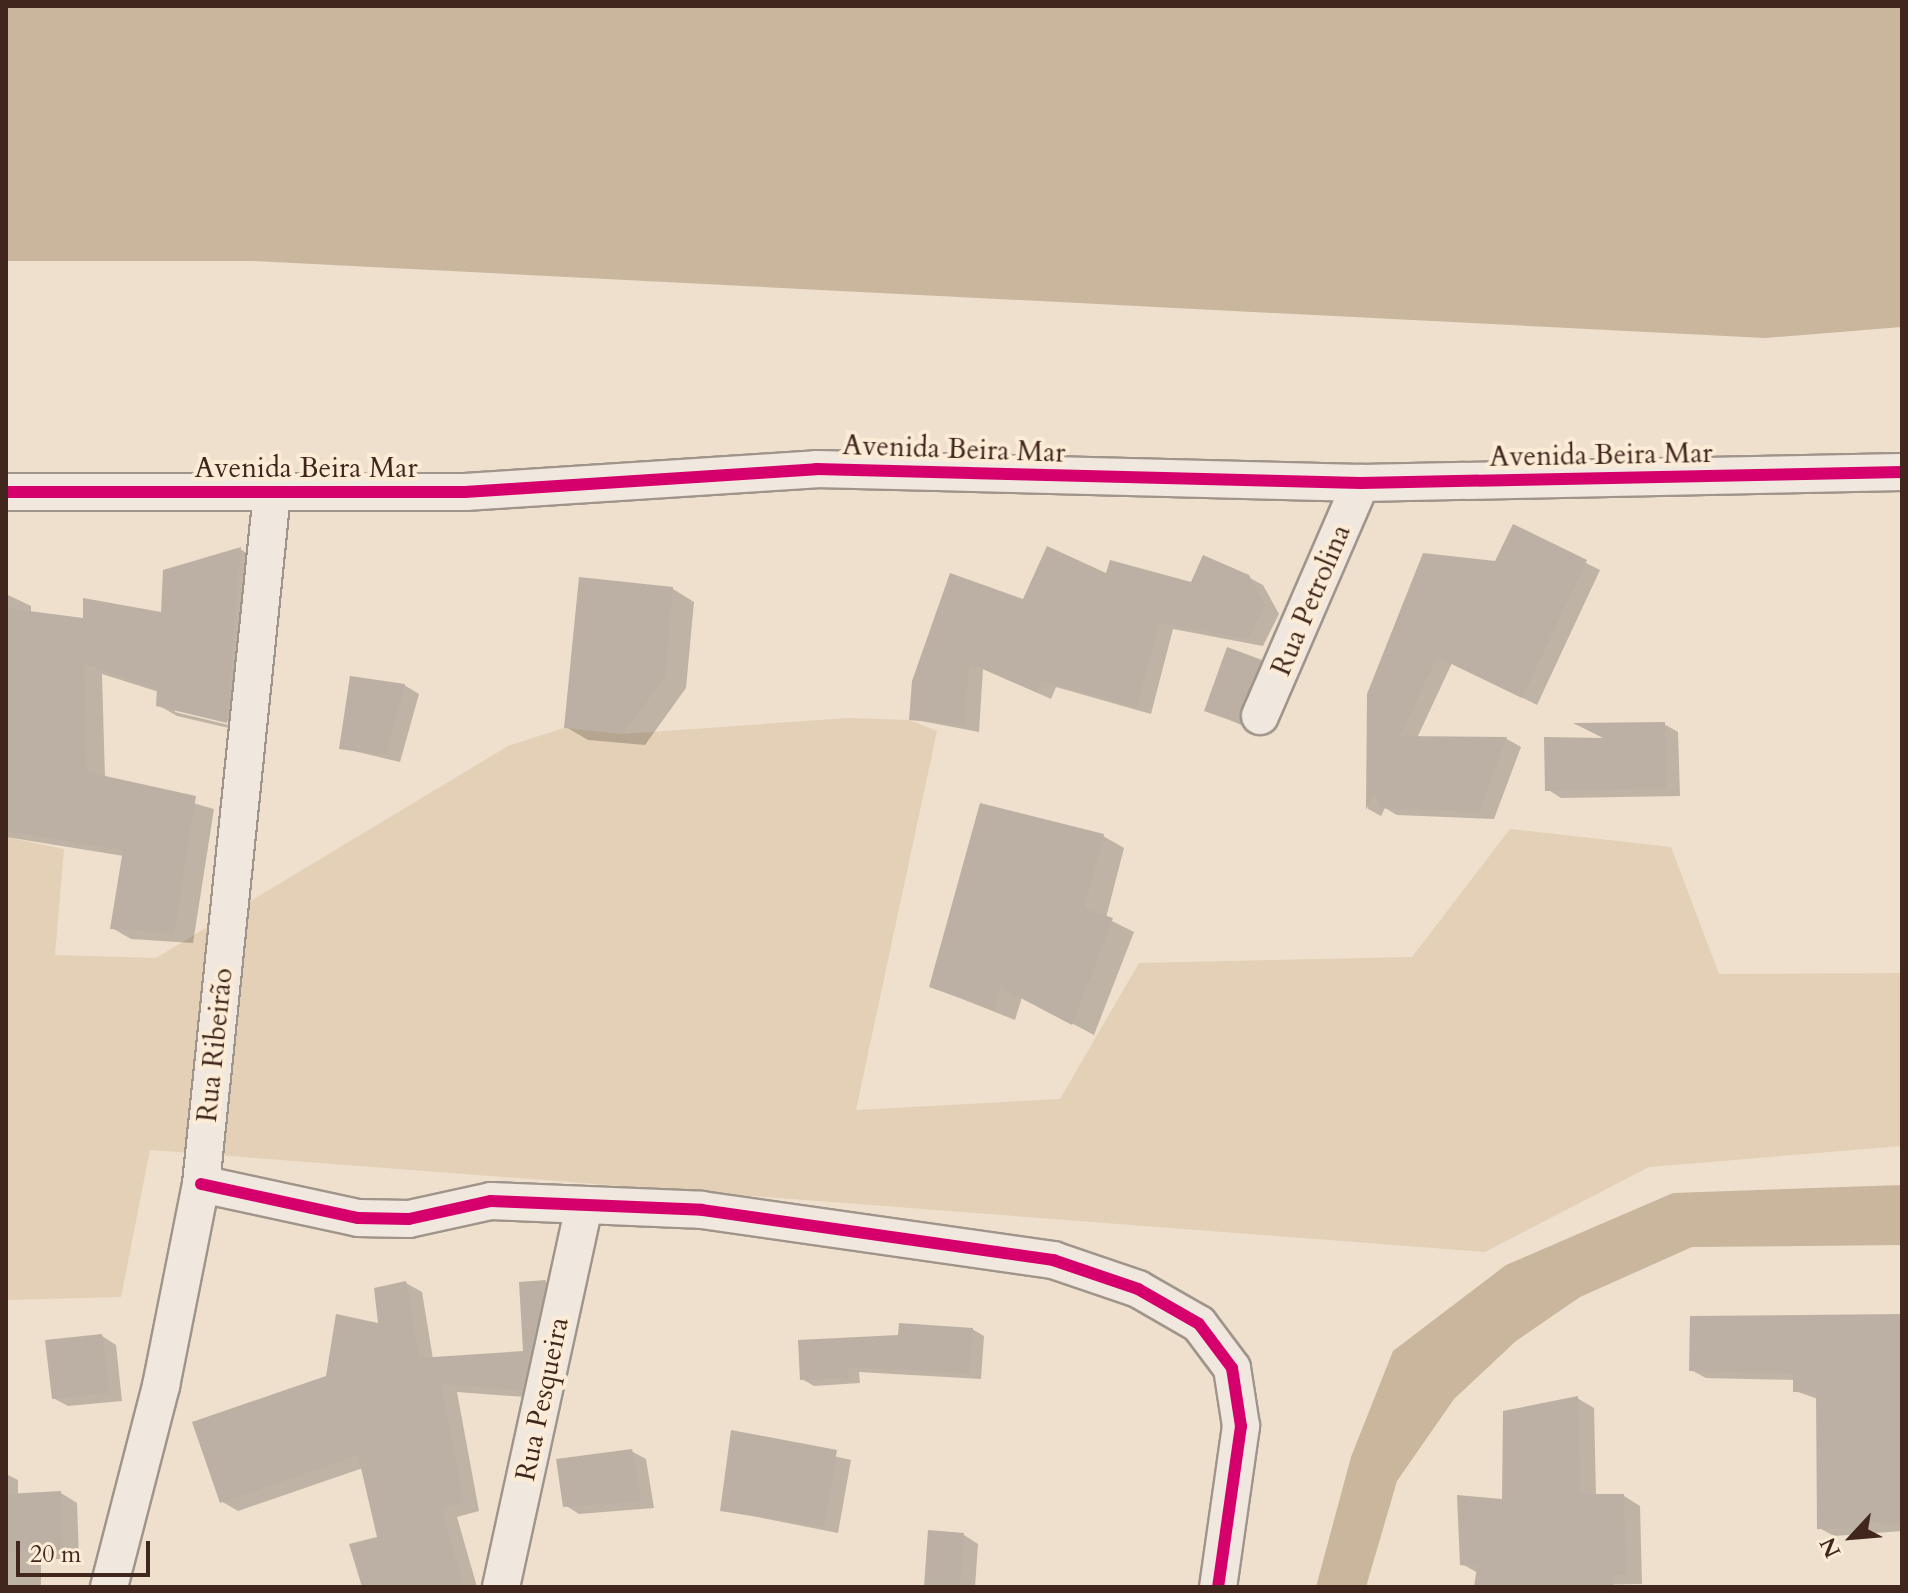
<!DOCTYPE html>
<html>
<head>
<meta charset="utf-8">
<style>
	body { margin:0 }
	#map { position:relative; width:1908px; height:1593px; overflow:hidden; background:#eee0cd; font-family:Cardo,serif }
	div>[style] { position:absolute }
	.green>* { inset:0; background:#e4d0b6 }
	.water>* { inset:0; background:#cab59d }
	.shadow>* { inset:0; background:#0003 }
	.building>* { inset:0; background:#bbb0a3 }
	.roads { filter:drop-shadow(2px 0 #a0958a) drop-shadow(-2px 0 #a0958a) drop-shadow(0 2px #a0958a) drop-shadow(0 -2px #a0958a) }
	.street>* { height:36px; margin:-18px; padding:0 18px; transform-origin:18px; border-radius:18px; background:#f0e8df }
	.cycleway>* { height:12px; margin:-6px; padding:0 6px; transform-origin:6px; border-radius:6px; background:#d6006c }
	span { translate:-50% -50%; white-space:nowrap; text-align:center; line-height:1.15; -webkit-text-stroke:8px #fcecd6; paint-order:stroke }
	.street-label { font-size:28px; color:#40261c }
	.frame { position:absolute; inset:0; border:8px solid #40261c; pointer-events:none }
	.north { position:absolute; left:1812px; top:1497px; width:80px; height:80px; -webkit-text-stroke:6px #fcecd6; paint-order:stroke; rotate:244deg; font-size:22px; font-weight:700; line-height:32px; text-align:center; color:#40261c }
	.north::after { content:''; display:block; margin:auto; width:28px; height:36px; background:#40261c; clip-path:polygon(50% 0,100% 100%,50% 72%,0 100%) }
	.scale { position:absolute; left:16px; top:1541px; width:134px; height:36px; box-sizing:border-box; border:4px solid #40261c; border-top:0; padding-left:10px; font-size:24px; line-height:28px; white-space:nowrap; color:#40261c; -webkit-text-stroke:6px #fcecd6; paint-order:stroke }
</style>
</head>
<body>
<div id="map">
	<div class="green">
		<i style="clip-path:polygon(848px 718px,909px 720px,937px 731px,856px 1110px,1060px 1099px,1139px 963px,1412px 957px,1510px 829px,1671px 847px,1719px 974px,1902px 973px,1902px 1146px,1649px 1167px,1485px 1252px,150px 1150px,121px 1297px,6px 1300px,6px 837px,64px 849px,55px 955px,156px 958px,508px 746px,564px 728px,623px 734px)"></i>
	</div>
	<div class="water">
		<i style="clip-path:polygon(6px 6px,1902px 6px,1902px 327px,1765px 338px,253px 261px,6px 261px)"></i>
		<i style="clip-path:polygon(1902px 1185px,1902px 1245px,1692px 1247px,1580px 1297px,1516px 1341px,1454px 1399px,1397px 1481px,1366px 1587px,1316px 1587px,1351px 1457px,1393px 1351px,1506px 1265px,1673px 1193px)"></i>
	</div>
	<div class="shadow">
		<i style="clip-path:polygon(1514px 527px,1600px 570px,1537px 705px,1452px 663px,1417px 738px,1507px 739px,1521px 747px,1494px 819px,1397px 815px,1385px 808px,1381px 816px,1368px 809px,1369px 695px,1496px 563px)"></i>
		<i style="clip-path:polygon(evenodd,240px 549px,259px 560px,246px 732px,177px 716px,158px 705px,159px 692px,102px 674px,105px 778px,214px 809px,193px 943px,131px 939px,112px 928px,124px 856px,6px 837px,6px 594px,31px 606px,31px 614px,85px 621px,163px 615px,240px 549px,175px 708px,238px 723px,237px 727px,175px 712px,175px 708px)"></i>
		<i style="clip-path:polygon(1108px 575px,1192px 584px,1248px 577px,1263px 585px,1279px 614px,1263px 646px,1173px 629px,1151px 714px,1056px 687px,1051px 699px,983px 669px,979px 732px,911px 719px,1024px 602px)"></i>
		<i style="clip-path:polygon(673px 589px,694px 602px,686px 688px,645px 745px,588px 740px,566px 727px)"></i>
		<i style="clip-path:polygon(1261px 661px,1275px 670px,1255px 731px,1207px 710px)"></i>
		<i style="clip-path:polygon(404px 685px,419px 694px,400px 762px,341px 748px)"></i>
		<i style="clip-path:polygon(1664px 724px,1678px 732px,1680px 796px,1561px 798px,1547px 789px,1609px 740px)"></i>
		<i style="clip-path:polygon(1103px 836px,1124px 848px,1106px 918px,1134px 932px,1094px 1035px,1022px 997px,1015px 1020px,932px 987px)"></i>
		<i style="clip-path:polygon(546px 1282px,562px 1292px,539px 1398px,457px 1392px,479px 1511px,457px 1517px,477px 1587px,364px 1587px,380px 1538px,363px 1468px,238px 1511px,221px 1501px,380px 1325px,406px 1283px,422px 1292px,433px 1359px,526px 1353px,521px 1284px)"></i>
		<i style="clip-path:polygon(1902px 1316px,1902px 1531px,1834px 1536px,1819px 1528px,1818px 1399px,1795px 1391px,1795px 1380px,1706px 1378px,1691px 1370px)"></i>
		<i style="clip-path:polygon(972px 1329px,984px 1336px,981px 1379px,859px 1372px,860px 1383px,814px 1386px,802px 1379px)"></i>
		<i style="clip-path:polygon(102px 1336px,116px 1345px,122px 1401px,68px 1406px,53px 1398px)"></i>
		<i style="clip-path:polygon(1577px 1398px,1594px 1408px,1596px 1496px,1624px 1496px,1640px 1506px,1642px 1584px,1476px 1587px,1478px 1573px,1462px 1564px)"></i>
		<i style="clip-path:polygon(733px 1433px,851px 1460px,838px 1533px,722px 1510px)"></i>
		<i style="clip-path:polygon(631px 1451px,646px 1459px,654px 1508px,579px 1514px,565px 1505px)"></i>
		<i style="clip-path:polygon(6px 1474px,18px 1480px,18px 1495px,61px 1493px,77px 1503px,79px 1558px,41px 1560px,41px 1587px,6px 1587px)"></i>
		<i style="clip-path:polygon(964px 1535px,978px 1544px,975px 1587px,926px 1587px)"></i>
	</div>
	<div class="building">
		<i style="clip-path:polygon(1513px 524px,1587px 560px,1522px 698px,1437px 657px,1400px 736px,1507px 737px,1479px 812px,1381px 808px,1374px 793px,1366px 810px,1367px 694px,1423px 553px,1495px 561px)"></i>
		<i style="clip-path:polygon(1047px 546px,1106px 573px,1110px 560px,1191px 582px,1203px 555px,1249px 575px,1265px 605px,1248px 639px,1159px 623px,1137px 707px,1042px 681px,1036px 692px,969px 663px,965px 725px,909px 720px,912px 681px,950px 573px,1023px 599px)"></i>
		<i style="clip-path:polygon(241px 547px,227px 723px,156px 706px,157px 689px,84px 664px,87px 772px,196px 796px,174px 933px,110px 929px,123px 850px,6px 831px,6px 608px,83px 618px,83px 598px,161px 612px,163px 570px)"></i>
		<i style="clip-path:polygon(579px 577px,673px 587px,665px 676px,623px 734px,564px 728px)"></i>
		<i style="clip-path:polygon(1227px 647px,1262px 660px,1241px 708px,1241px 724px,1204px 711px)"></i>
		<i style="clip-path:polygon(350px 676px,405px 684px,386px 755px,339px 749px)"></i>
		<i style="clip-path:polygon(1665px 722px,1666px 788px,1545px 791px,1544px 737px,1603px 738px,1573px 723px)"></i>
		<i style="clip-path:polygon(980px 803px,1104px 834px,1084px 909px,1113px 918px,1072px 1025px,1000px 987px,994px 1010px,929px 987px)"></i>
		<i style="clip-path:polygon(546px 1280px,522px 1390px,441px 1384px,464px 1502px,441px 1508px,464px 1587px,362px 1587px,349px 1544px,377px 1537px,358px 1455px,220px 1503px,192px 1422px,326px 1376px,336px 1314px,378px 1323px,374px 1288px,406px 1281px,419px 1358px,523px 1351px,519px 1282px)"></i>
		<i style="clip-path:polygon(1902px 1314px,1902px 1526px,1861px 1521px,1861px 1529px,1817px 1529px,1816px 1392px,1793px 1392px,1793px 1373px,1689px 1371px,1690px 1316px)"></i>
		<i style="clip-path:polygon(899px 1323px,973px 1328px,969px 1373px,848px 1367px,849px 1378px,800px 1380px,798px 1340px,898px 1335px)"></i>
		<i style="clip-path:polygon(102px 1334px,109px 1393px,52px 1399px,45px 1340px)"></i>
		<i style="clip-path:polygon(1578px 1396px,1580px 1494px,1624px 1494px,1626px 1575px,1614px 1575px,1613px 1587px,1474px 1587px,1477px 1567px,1460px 1565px,1457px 1495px,1502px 1499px,1503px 1411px)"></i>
		<i style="clip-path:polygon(731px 1430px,837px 1450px,824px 1527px,720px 1511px)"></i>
		<i style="clip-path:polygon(632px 1449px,641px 1501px,563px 1507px,556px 1459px)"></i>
		<i style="clip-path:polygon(61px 1491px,63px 1550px,6px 1552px,6px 1494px)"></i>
		<i style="clip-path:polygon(928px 1530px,964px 1533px,960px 1587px,924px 1587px)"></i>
	</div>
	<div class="roads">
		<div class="street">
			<i style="left:6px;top:492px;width:459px"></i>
			<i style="left:465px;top:492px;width:352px;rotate:-3.7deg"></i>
			<i style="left:816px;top:469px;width:545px;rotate:1.47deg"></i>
			<i style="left:1361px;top:483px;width:541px;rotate:-1.16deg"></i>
			<i style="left:1260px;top:716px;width:254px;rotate:-66.6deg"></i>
			<i style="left:201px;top:1184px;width:161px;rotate:12.2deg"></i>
			<i style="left:358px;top:1218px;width:51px;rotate:1.1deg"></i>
			<i style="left:409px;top:1219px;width:84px;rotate:-12.4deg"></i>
			<i style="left:491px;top:1201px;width:211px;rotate:2.4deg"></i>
			<i style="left:702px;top:1210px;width:355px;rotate:8.1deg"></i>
			<i style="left:1053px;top:1260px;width:90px;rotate:18.8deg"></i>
			<i style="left:1138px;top:1289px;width:70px;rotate:29.8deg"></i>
			<i style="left:1199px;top:1324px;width:55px;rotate:53.1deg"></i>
			<i style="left:1232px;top:1368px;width:59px;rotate:81.2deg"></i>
			<i style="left:1241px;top:1426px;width:163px;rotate:98.1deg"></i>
			<i style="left:109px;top:1587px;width:208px;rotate:-75.5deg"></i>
			<i style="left:161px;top:1386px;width:206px;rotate:-78.8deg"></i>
			<i style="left:201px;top:1184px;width:694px;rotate:-84.13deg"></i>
			<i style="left:501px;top:1587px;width:385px;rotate:-77.7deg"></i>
		</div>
	</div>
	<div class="cycleway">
		<i style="left:6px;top:492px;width:459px"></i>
		<i style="left:465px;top:492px;width:352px;rotate:-3.7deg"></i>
		<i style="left:816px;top:469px;width:545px;rotate:1.47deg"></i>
		<i style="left:1361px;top:483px;width:541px;rotate:-1.16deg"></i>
		<i style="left:201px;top:1184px;width:161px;rotate:12.2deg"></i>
		<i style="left:358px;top:1218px;width:51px;rotate:1.1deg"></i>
		<i style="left:409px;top:1219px;width:84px;rotate:-12.4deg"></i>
		<i style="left:491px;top:1201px;width:211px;rotate:2.4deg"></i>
		<i style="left:702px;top:1210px;width:355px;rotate:8.1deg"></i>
		<i style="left:1053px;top:1260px;width:90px;rotate:18.8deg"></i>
		<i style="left:1138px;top:1289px;width:70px;rotate:29.8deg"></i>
		<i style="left:1199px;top:1324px;width:55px;rotate:53.1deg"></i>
		<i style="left:1232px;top:1368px;width:59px;rotate:81.2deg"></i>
		<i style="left:1241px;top:1426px;width:163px;rotate:98.1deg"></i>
	</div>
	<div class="street-label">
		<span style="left:954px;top:449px;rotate:2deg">Avenida Beira Mar</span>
		<span style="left:1601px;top:455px;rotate:-1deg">Avenida Beira Mar</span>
		<span style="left:306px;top:468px">Avenida Beira Mar</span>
		<span style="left:1311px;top:600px;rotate:-67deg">Rua Petrolina</span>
		<span style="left:215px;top:1045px;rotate:-84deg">Rua Ribeirão</span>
		<span style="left:542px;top:1399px;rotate:-78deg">Rua Pesqueira</span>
	</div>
	<div class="frame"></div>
	<div class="north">N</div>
	<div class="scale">20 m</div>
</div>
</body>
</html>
